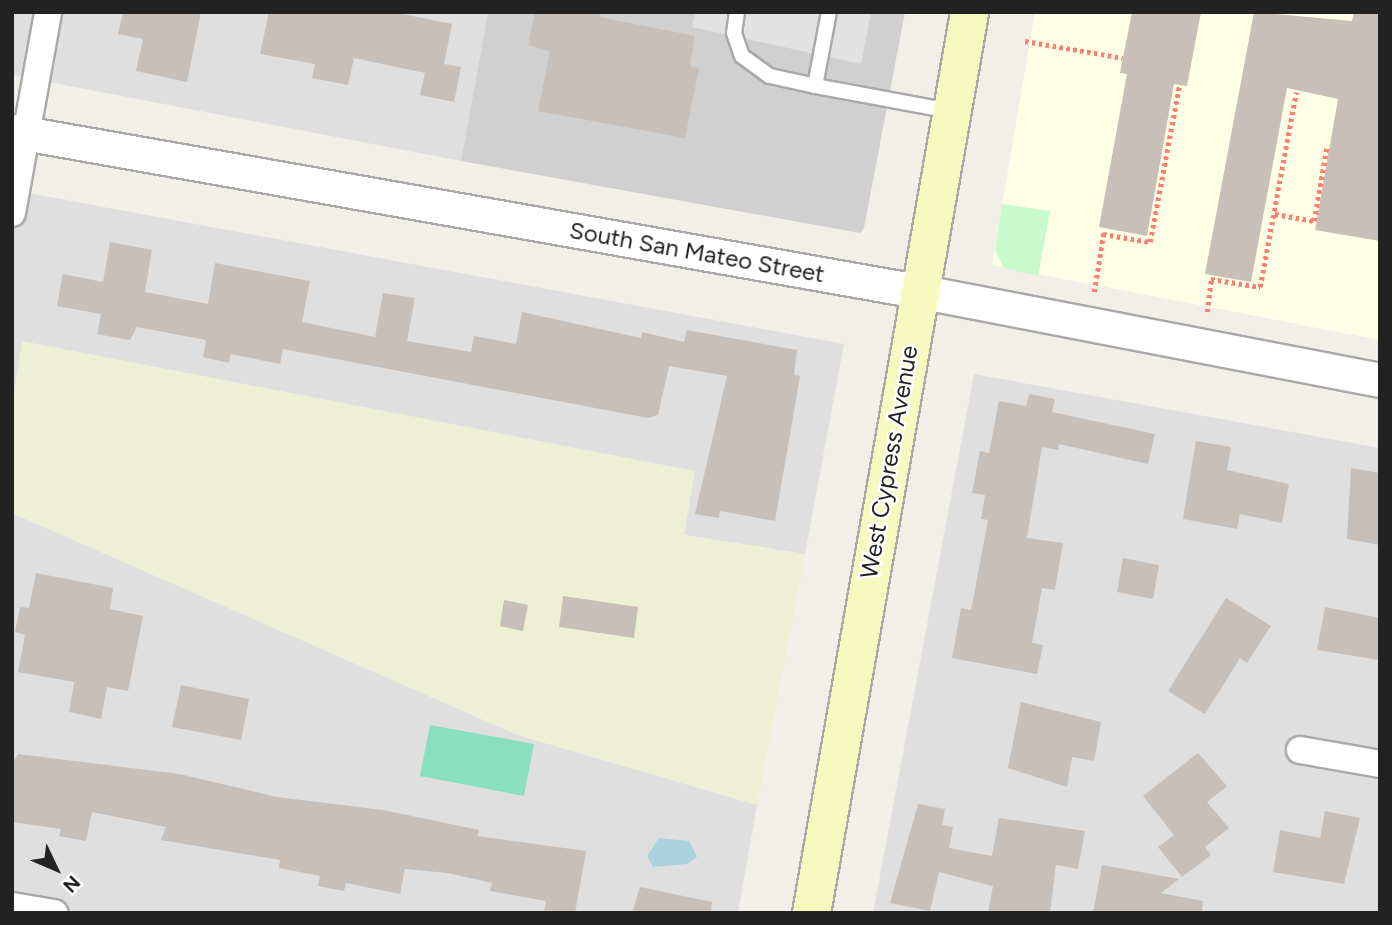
<!DOCTYPE html>
<html>
<head>
<meta charset="utf-8">
<style>
	body { margin:0 }
	#map { position:relative; width:1392px; height:925px; overflow:hidden; background:#f2efe9; font-family:Figtree,sans-serif }
	div>[style] { position:absolute }
	.residential>* { inset:0; background:#e0dfdf }
	.education>* { inset:0; background:#ffffe5 }
	.religious>* { inset:0; background:#d0d0d0 }
	.farmland>* { inset:0; background:#eef0d5 }
	.park>* { inset:0; background:#c8facc }
	.pitch>* { inset:0; background:#88e0be }
	.parking>* { inset:0; background:#e2e2e2 }
	.water>* { inset:0; background:#aad3df }
	.building>* { inset:0; background:#c7bfb8 }
	.path>* { height:4.5px; margin-top:-2.25px; transform-origin:0; background:repeating-linear-gradient(90deg,#fa8072 0 3.5px,transparent 0 7px) }
	.roads { filter:drop-shadow(2px 0 #a9a9a9) drop-shadow(-2px 0 #a9a9a9) drop-shadow(0 2px #a9a9a9) drop-shadow(0 -2px #a9a9a9) }
	.service>* { height:14px; margin:-7px; padding:0 7px; transform-origin:7px; border-radius:7px; background:#fff }
	.minor>* { height:26px; margin:-13px; padding:0 13px; transform-origin:13px; border-radius:13px; background:#fff }
	.tertiary>* { height:33px; margin:-16.5px; padding:0 16.5px; transform-origin:16.5px; border-radius:16.5px; background:#fff }
	.secondary>* { height:37px; margin:-18.5px; padding:0 18.5px; transform-origin:18.5px; border-radius:18.5px; background:#f7fabf }
	span { translate:-50% -50%; white-space:nowrap; text-align:center; line-height:1.15; -webkit-text-stroke:5px #fff; paint-order:stroke }
	.street-label { font-size:24px; color:#222 }
	.frame { position:absolute; inset:0; border:14px solid #222; pointer-events:none }
	.north { position:absolute; left:21px; top:834px; width:70px; height:70px; -webkit-text-stroke:5px #fff; paint-order:stroke; rotate:134deg; font-size:19px; font-weight:700; line-height:28px; text-align:center; color:#222 }
	.north::after { content:''; display:block; margin:auto; width:24px; height:32px; background:#222; clip-path:polygon(50% 0,100% 100%,50% 72%,0 100%) }
</style>
</head>
<body>
<div id="map">
	<div class="residential">
		<i style="clip-path:polygon(12px 12px,488px 12px,461px 161px,12px 75px)"></i>
		<i style="clip-path:polygon(12px 190px,844px 344px,805px 554px,684px 535px,694px 471px,12px 405px)"></i>
		<i style="clip-path:polygon(974px 374px,1380px 448px,1380px 913px,873px 913px)"></i>
		<i style="clip-path:polygon(12px 513px,518px 735px,757px 805px,738px 913px,12px 913px)"></i>
	</div>
	<div class="education">
		<i style="clip-path:polygon(1035px 12px,1380px 12px,1380px 340px,992px 265px)"></i>
	</div>
	<div class="religious">
		<i style="clip-path:polygon(488px 12px,905px 12px,864px 228px,860px 233px,461px 161px)"></i>
	</div>
	<div class="farmland">
		<i style="clip-path:polygon(22px 341px,695px 471px,684px 535px,805px 554px,757px 805px,518px 735px,12px 513px,12px 405px)"></i>
	</div>
	<div class="park">
		<i style="clip-path:polygon(1002px 204px,1050px 211px,1038px 276px,1004px 268px,995px 250px)"></i>
	</div>
	<div class="pitch">
		<i style="clip-path:polygon(430px 725px,534px 744px,524px 796px,420px 776px)"></i>
	</div>
	<div class="parking">
		<i style="clip-path:polygon(695px 12px,871px 12px,861px 64px,692px 27px)"></i>
	</div>
	<div class="water">
		<i style="clip-path:polygon(659px 838px,689px 841px,697px 857px,687px 864px,653px 867px,647px 856px)"></i>
	</div>
	<div class="building">
		<i style="clip-path:polygon(123px 12px,201px 12px,187px 82px,136px 71px,143px 39px,118px 34px)"></i>
		<i style="clip-path:polygon(269px 12px,393px 12px,452px 24px,444px 64px,461px 67px,454px 102px,420px 95px,425px 73px,354px 58px,348px 85px,312px 78px,315px 64px,260px 54px)"></i>
		<i style="clip-path:polygon(535px 12px,600px 12px,599px 17px,695px 36px,690px 66px,699px 68px,685px 138px,538px 111px,550px 51px,528px 45px)"></i>
		<i style="clip-path:polygon(1132px 12px,1201px 12px,1187px 86px,1174px 84px,1147px 236px,1099px 227px,1127px 74px,1120px 73px)"></i>
		<i style="clip-path:polygon(1254px 12px,1352px 21px,1354px 12px,1380px 12px,1380px 241px,1315px 230px,1338px 99px,1287px 88px,1251px 282px,1205px 274px)"></i>
		<i style="clip-path:polygon(110px 242px,152px 250px,145px 292px,208px 304px,215px 263px,310px 281px,302px 322px,375px 337px,383px 293px,415px 298px,407px 341px,471px 352px,474px 336px,516px 344px,522px 312px,641px 338px,642px 332px,684px 342px,687px 330px,797px 350px,794px 375px,800px 376px,775px 521px,720px 511px,719px 518px,695px 514px,727px 376px,669px 366px,658px 415px,648px 418px,283px 349px,280px 364px,231px 354px,229px 363px,203px 357px,206px 340px,137px 327px,130px 340px,97px 334px,101px 314px,57px 306px,63px 274px,103px 282px)"></i>
		<i style="clip-path:polygon(1029px 394px,1055px 399px,1052px 412px,1155px 434px,1148px 464px,1059px 444px,1058px 450px,1042px 447px,1027px 538px,1063px 543px,1055px 590px,1042px 588px,1032px 643px,1043px 645px,1037px 674px,952px 658px,961px 608px,971px 610px,988px 520px,981px 519px,985px 495px,972px 493px,980px 451px,989px 453px,999px 401px,1026px 406px)"></i>
		<i style="clip-path:polygon(1196px 441px,1231px 447px,1227px 470px,1289px 484px,1282px 523px,1240px 514px,1237px 529px,1183px 519px)"></i>
		<i style="clip-path:polygon(1351px 468px,1380px 473px,1380px 545px,1347px 539px)"></i>
		<i style="clip-path:polygon(1123px 558px,1159px 565px,1153px 599px,1117px 592px)"></i>
		<i style="clip-path:polygon(36px 573px,113px 588px,110px 609px,143px 616px,128px 691px,107px 687px,101px 719px,69px 712px,74px 682px,18px 672px,25px 635px,15px 632px,20px 607px,29px 608px)"></i>
		<i style="clip-path:polygon(563px 596px,638px 607px,634px 638px,559px 627px)"></i>
		<i style="clip-path:polygon(1226px 598px,1271px 626px,1247px 663px,1240px 658px,1205px 714px,1168px 691px)"></i>
		<i style="clip-path:polygon(504px 600px,528px 605px,523px 631px,500px 626px)"></i>
		<i style="clip-path:polygon(1325px 607px,1380px 618px,1380px 660px,1317px 650px)"></i>
		<i style="clip-path:polygon(181px 685px,249px 699px,241px 740px,172px 727px)"></i>
		<i style="clip-path:polygon(1021px 702px,1101px 722px,1094px 761px,1072px 757px,1067px 787px,1008px 768px)"></i>
		<i style="clip-path:polygon(1198px 753px,1227px 786px,1207px 802px,1229px 828px,1205px 847px,1211px 855px,1182px 877px,1158px 847px,1174px 835px,1143px 796px)"></i>
		<i style="clip-path:polygon(18px 754px,179px 774px,277px 797px,383px 810px,479px 830px,477px 836px,586px 851px,575px 913px,544px 913px,546px 901px,490px 891px,492px 883px,448px 873px,405px 869px,400px 894px,346px 883px,344px 891px,318px 886px,320px 876px,279px 868px,280px 860px,161px 840px,166px 827px,92px 812px,86px 841px,59px 836px,61px 829px,12px 822px,12px 764px)"></i>
		<i style="clip-path:polygon(918px 804px,945px 809px,942px 825px,953px 827px,949px 848px,992px 856px,999px 818px,1085px 831px,1078px 869px,1056px 865px,1050px 913px,988px 913px,993px 886px,939px 872px,930px 911px,890px 903px)"></i>
		<i style="clip-path:polygon(1325px 811px,1360px 818px,1344px 884px,1273px 872px,1280px 830px,1320px 838px)"></i>
		<i style="clip-path:polygon(1102px 865px,1179px 879px,1161px 893px,1203px 901px,1202px 913px,1093px 913px)"></i>
		<i style="clip-path:polygon(640px 887px,712px 902px,711px 913px,632px 913px)"></i>
	</div>
	<div class="path">
		<i style="left:1025px;top:41px;width:99px;rotate:9.8deg"></i>
		<i style="left:1275px;top:214px;width:40px;rotate:10deg"></i>
		<i style="left:1314px;top:221px;width:76px;rotate:-80.2deg"></i>
		<i style="left:1103px;top:234px;width:48px;rotate:9.7deg"></i>
		<i style="left:1150px;top:242px;width:158px;rotate:-79.4deg"></i>
		<i style="left:1211px;top:279px;width:50px;rotate:9.3deg"></i>
		<i style="left:1260px;top:287px;width:198px;rotate:-79.5deg"></i>
		<i style="left:1094px;top:292px;width:63px;rotate:-80.8deg"></i>
		<i style="left:1207px;top:312px;width:34px;rotate:-83deg"></i>
	</div>
	<div class="roads">
		<div class="service">
			<i style="left:737px;top:12px;width:21px;rotate:98deg"></i>
			<i style="left:734px;top:33px;width:24px;rotate:71deg"></i>
			<i style="left:742px;top:56px;width:34px;rotate:36deg"></i>
			<i style="left:770px;top:76px;width:46px;rotate:12.5deg"></i>
			<i style="left:815px;top:86px;width:75px;rotate:-79.3deg"></i>
			<i style="left:815px;top:86px;width:137px;rotate:10.5deg"></i>
		</div>
		<div class="minor">
			<i style="left:12px;top:213px;width:204px;rotate:-79.8deg"></i>
			<i style="left:1300px;top:750px;width:81px;rotate:9.9deg"></i>
			<i style="left:12px;top:906px;width:43px;rotate:9.5deg"></i>
		</div>
		<div class="tertiary">
			<i style="left:12px;top:131px;width:920px;rotate:10.02deg"></i>
			<i style="left:918px;top:291px;width:470px;rotate:10.9deg"></i>
		</div>
		<div class="secondary">
			<i style="left:811px;top:913px;width:915px;rotate:-80.05deg"></i>
		</div>
	</div>
	<div class="street-label">
		<span style="left:697px;top:252px;rotate:10deg">South San Mateo Street</span>
		<span style="left:889px;top:462px;rotate:-80deg">West Cypress Avenue</span>
	</div>
	<div class="frame"></div>
	<div class="north">N</div>
</div>
</body>
</html>
